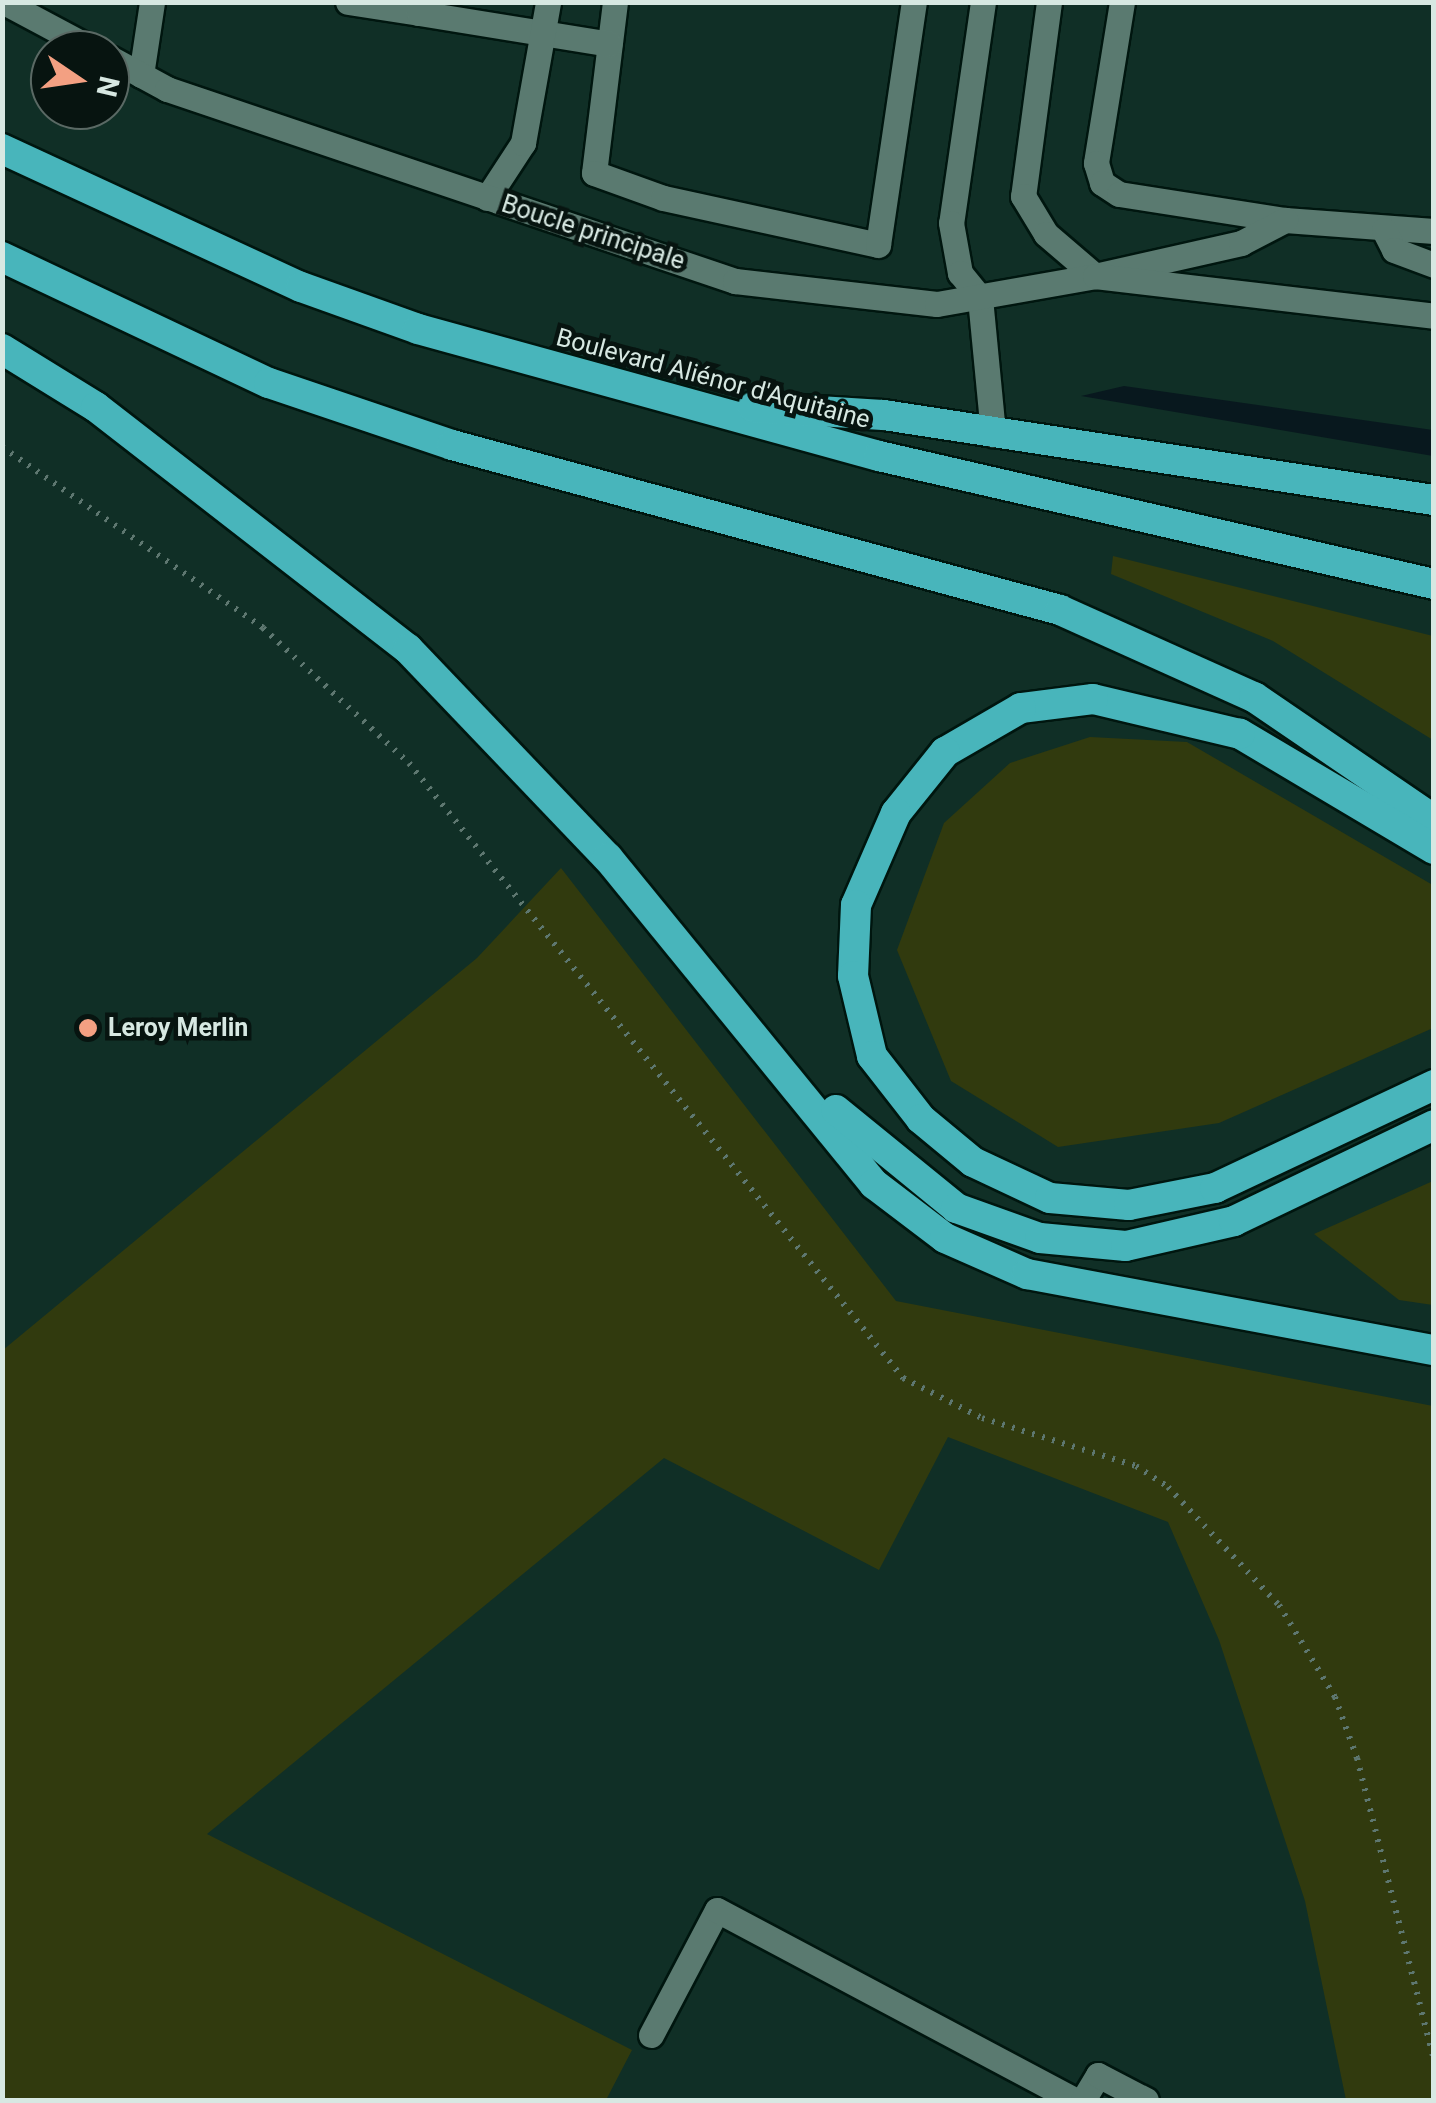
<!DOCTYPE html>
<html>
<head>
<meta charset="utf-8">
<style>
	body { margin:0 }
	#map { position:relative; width:1436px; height:2103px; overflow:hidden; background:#102f26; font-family:Roboto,sans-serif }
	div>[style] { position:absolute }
	.green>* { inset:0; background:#313a0e }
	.water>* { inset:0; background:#08181e }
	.path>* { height:6px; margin-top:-3px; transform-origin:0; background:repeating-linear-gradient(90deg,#5e7770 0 2.5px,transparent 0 10.5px) }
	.roads { filter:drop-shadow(2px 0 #00160f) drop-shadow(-2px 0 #00160f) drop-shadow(0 2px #00160f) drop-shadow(0 -2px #00160f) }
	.lane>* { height:25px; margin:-12.5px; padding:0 12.5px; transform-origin:12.5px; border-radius:12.5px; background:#5a7a70 }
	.street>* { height:25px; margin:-12.5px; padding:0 12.5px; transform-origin:12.5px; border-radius:12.5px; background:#5a7a70 }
	.highway>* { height:30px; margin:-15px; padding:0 15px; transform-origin:15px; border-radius:15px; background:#48b5bb }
	.dots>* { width:28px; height:28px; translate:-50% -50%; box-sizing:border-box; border:5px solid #071410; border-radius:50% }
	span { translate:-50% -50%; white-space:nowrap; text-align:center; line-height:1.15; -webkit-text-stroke:9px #071410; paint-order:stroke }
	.street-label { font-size:25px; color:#d7e8e2 }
	.poi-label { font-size:25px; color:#d7e8e2; font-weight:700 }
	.left { translate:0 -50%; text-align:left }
	.frame { position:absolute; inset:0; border:5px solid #d7e8e2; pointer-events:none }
	.north { position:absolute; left:30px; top:30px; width:100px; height:100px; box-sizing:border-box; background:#071410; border:2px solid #5a6964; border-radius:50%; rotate:103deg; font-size:28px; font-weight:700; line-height:40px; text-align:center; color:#d7e8e2 }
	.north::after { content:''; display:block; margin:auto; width:35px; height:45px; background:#f3a082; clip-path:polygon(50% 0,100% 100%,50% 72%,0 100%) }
</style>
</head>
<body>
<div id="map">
	<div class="green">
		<i style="clip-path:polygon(1113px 556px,1433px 636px,1433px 740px,1273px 641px,1111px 574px)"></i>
		<i style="clip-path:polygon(1090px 737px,1187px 742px,1431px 884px,1433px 1028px,1219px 1123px,1058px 1147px,951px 1081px,897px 950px,944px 823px,1010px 763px)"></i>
		<i style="clip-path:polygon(561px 868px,896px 1301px,1433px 1406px,1433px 2100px,1346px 2100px,1305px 1901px,1219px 1640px,1168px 1522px,948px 1437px,879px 1570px,664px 1458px,207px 1834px,632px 2050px,606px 2100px,3px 2100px,3px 1350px,477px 958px)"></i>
		<i style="clip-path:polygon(1433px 1181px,1433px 1305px,1399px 1300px,1314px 1234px)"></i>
	</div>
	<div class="water">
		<i style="clip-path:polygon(1124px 386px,1433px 430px,1433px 456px,1081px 396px)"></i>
	</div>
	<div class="path">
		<i style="left:2px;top:447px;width:318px;rotate:34.7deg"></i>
		<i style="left:263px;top:628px;width:199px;rotate:42.8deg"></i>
		<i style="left:409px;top:763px;width:789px;rotate:51.23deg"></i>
		<i style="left:903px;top:1378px;width:89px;rotate:26.9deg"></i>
		<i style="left:982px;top:1418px;width:161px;rotate:17.3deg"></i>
		<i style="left:1136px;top:1466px;width:38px;rotate:33deg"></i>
		<i style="left:1168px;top:1487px;width:162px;rotate:46.8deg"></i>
		<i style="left:1279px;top:1605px;width:108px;rotate:58.7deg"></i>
		<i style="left:1335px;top:1697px;width:65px;rotate:70.2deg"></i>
		<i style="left:1357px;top:1758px;width:312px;rotate:75.7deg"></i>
	</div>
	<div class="roads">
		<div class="lane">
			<i style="left:348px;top:2px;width:72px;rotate:8.8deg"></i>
			<i style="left:419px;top:13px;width:11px;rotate:-80deg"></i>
			<i style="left:615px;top:2px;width:172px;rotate:97deg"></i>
			<i style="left:594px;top:173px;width:73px;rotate:19.9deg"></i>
			<i style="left:663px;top:198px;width:220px;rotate:12.3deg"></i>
			<i style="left:878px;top:245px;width:246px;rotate:-81.6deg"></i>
			<i style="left:983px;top:2px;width:223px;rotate:98.2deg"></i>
			<i style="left:951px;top:223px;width:51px;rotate:79.8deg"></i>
			<i style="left:960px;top:273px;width:32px;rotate:51deg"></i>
			<i style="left:980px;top:298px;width:137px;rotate:84.5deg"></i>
			<i style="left:1122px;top:2px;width:163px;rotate:99.2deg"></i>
			<i style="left:1096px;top:163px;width:21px;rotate:73deg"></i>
			<i style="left:1102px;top:183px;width:20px;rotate:33deg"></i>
			<i style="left:1119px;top:194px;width:168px;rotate:8.9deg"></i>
			<i style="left:1285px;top:220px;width:149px;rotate:4.2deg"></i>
			<i style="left:419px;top:13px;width:193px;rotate:9.2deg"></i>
			<i style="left:141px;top:75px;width:74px;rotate:-81.4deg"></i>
			<i style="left:487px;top:198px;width:66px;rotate:-56.8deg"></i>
			<i style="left:523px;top:143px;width:143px;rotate:-79.9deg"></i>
			<i style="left:1384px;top:230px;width:22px;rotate:63deg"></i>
			<i style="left:1394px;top:250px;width:43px;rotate:20.6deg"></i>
			<i style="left:1095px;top:276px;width:150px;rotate:-12.7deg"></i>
			<i style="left:1241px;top:243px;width:50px;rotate:-27.6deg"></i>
			<i style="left:651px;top:2035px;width:141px;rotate:-62.2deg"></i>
			<i style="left:717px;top:1910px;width:405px;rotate:28deg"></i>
			<i style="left:1083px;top:2100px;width:29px;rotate:-59deg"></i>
			<i style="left:1098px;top:2075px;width:54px;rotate:27.5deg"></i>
		</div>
		<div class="street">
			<i style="left:4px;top:2px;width:102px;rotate:28.1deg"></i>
			<i style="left:1049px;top:2px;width:196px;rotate:97.6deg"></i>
			<i style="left:1023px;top:196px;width:44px;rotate:58.8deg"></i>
			<i style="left:1046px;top:234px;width:65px;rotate:40.6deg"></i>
			<i style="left:110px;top:58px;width:65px;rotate:28.5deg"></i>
			<i style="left:167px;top:89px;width:600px;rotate:18.68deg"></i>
			<i style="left:735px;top:281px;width:203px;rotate:6.5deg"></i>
			<i style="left:937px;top:304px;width:160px;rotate:-10deg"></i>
			<i style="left:1095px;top:276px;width:341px;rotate:6.7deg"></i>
		</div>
		<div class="highway">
			<i style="left:2px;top:149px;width:329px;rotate:24.8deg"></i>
			<i style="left:301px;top:287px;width:124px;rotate:19.7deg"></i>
			<i style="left:418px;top:329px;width:478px;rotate:15.4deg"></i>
			<i style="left:879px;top:456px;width:570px;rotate:12.99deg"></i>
			<i style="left:2px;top:257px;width:295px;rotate:25.3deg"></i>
			<i style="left:269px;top:383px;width:193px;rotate:18.7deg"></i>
			<i style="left:452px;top:445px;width:630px;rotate:15.18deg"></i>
			<i style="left:1060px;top:610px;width:213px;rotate:24.2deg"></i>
			<i style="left:1254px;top:697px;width:218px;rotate:34.3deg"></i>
			<i style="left:2px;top:349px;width:110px;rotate:31.7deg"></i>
			<i style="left:96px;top:407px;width:395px;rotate:37.8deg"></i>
			<i style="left:408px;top:649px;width:289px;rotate:46.3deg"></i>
			<i style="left:608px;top:858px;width:421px;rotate:50.8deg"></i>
			<i style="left:874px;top:1184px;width:89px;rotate:37.3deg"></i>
			<i style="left:945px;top:1238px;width:90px;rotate:23.7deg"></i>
			<i style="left:1027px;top:1274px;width:414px;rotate:10.6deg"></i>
			<i style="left:753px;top:407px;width:131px;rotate:3.5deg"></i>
			<i style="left:884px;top:415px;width:557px;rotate:8.79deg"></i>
			<i style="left:1434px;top:849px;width:226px;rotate:-149.3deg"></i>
			<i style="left:1240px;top:734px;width:151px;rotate:-166.6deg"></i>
			<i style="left:1093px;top:699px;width:73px;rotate:172.9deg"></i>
			<i style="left:1021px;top:708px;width:88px;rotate:149.9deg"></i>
			<i style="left:945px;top:752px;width:78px;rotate:128.8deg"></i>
			<i style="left:896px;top:813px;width:100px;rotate:113.5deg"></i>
			<i style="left:856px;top:905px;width:71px;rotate:92.4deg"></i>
			<i style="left:853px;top:976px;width:82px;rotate:76.6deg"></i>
			<i style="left:872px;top:1056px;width:80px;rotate:52.1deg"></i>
			<i style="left:921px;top:1119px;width:67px;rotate:39.6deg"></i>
			<i style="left:973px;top:1162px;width:85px;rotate:25.1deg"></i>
			<i style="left:1050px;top:1198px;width:79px;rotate:5.1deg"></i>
			<i style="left:1129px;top:1205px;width:88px;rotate:-11.2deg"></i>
			<i style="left:1215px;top:1188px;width:242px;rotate:-25.2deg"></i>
			<i style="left:836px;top:1110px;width:155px;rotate:39.2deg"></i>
			<i style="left:956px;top:1208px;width:89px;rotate:19.7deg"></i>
			<i style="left:1040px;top:1238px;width:86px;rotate:5.3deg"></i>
			<i style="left:1126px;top:1246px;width:111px;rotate:-13deg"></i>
			<i style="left:1234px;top:1221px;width:222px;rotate:-25.6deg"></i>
		</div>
	</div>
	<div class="dots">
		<i style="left:88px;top:1028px;background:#f3a082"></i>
	</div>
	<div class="street-label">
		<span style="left:593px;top:233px;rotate:18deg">Boucle principale</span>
		<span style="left:713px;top:379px;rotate:15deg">Boulevard Aliénor d'Aquitaine</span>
	</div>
	<div class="poi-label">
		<span class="left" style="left:108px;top:1028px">Leroy Merlin</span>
	</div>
	<div class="frame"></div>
	<div class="north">N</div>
</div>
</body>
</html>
